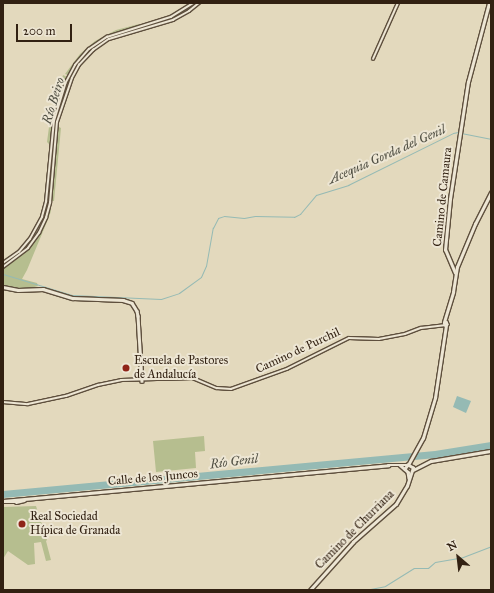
<!DOCTYPE html>
<html>
<head>
<meta charset="utf-8">
<style>
	body { margin:0 }
	#map { position:relative; width:494px; height:593px; overflow:hidden; background:#e3d9bd; font-family:"IM FELL Great Primer",serif }
	div>[style] { position:absolute }
	.green>* { inset:0; background:#b6be8f }
	.water>* { inset:0; background:#95bab4 }
	.stream>* { height:1px; margin:-0.5px; padding:0 0.5px; transform-origin:0.5px; border-radius:0.5px; background:#95bab4 }
	.roads { filter:drop-shadow(1px 0 #5e4f3d) drop-shadow(-1px 0 #5e4f3d) drop-shadow(0 1px #5e4f3d) drop-shadow(0 -1px #5e4f3d) }
	.street>* { height:1.5px; margin:-0.75px; padding:0 0.75px; transform-origin:0.75px; border-radius:0.75px; background:#ede6d4 }
	.secondary>* { height:2.5px; margin:-1.25px; padding:0 1.25px; transform-origin:1.25px; border-radius:1.25px; background:#ede6d4 }
	.dots>* { width:11px; height:11px; translate:-50% -50%; box-sizing:border-box; border:2px solid #ede6d4; border-radius:50% }
	span { translate:-50% -50%; white-space:nowrap; text-align:center; line-height:1.15; -webkit-text-stroke:4px #ede6d4; paint-order:stroke }
	.street-label { font-size:12px; color:#322112 }
	.poi-label { font-size:12px; color:#322112 }
	.left { translate:0 -50%; text-align:left }
	.water-label { font-size:13px; color:#504f43; font-style:italic }
	.frame { position:absolute; inset:0; border:4px solid #322112; pointer-events:none }
	.north { position:absolute; left:438px; top:537px; width:40px; height:40px; -webkit-text-stroke:3px #ede6d4; paint-order:stroke; rotate:332deg; font-size:11px; font-weight:700; line-height:16px; text-align:center; color:#322112 }
	.north::after { content:''; display:block; margin:auto; width:14px; height:18px; background:#322112; clip-path:polygon(50% 0,100% 100%,50% 72%,0 100%) }
	.scale { position:absolute; left:16px; top:24px; width:56px; height:18px; box-sizing:border-box; border:2px solid #322112; border-top:0; padding-left:5px; font-size:12px; line-height:14px; white-space:nowrap; color:#322112; -webkit-text-stroke:3px #ede6d4; paint-order:stroke }
</style>
</head>
<body>
<div id="map">
	<div class="green">
		<i style="clip-path:polygon(139px 24px,138px 26px,120px 31px,100px 40px,79px 58px,68px 75px,65px 74px,80px 54px,95px 41px,116px 30px)"></i>
		<i style="clip-path:polygon(63px 75px,67px 77px,55px 113px,50px 145px,47px 142px,49px 127px)"></i>
		<i style="clip-path:polygon(59px 127px,61px 128px,54px 201px,51px 201px,57px 129px)"></i>
		<i style="clip-path:polygon(50px 208px,51px 211px,49px 217px,27px 270px,22px 279px,37px 283px,38px 286px,27px 289px,14px 289px,3px 285px,3px 268px,17px 259px,33px 244px,45px 223px)"></i>
		<i style="clip-path:polygon(204px 436px,205px 451px,195px 452px,196px 468px,156px 472px,153px 441px)"></i>
		<i style="clip-path:polygon(36px 506px,47px 540px,46px 541px,51px 560px,46px 561px,41px 542px,34px 543px,35px 564px,28px 565px,8px 551px,3px 559px,3px 507px)"></i>
	</div>
	<div class="water">
		<i style="clip-path:polygon(195px 3px,197px 3px,188px 11px,172px 19px,107px 40px,93px 49px,78px 65px,70px 79px,58px 117px,49px 203px,45px 218px,39px 230px,28px 246px,3px 266px,27px 245px,38px 230px,43px 218px,47px 202px,55px 120px,66px 85px,77px 64px,91px 49px,109px 37px,170px 19px)"></i>
		<i style="clip-path:polygon(457px 396px,471px 401px,466px 413px,453px 407px)"></i>
		<i style="clip-path:polygon(491px 442px,491px 449px,436px 458px,3px 498px,3px 491px,435px 451px)"></i>
	</div>
	<div class="stream">
		<i style="left:461px;top:133px;width:31px;rotate:11deg"></i>
		<i style="left:3px;top:274px;width:72px;rotate:16.9deg"></i>
		<i style="left:72px;top:295px;width:89px;rotate:2.6deg"></i>
		<i style="left:161px;top:299px;width:19px;rotate:-18deg"></i>
		<i style="left:179px;top:293px;width:27px;rotate:-36deg"></i>
		<i style="left:201px;top:277px;width:12px;rotate:-66deg"></i>
		<i style="left:206px;top:266px;width:39px;rotate:-80deg"></i>
		<i style="left:213px;top:228px;width:11px;rotate:-63deg"></i>
		<i style="left:218px;top:218px;width:6px;rotate:-18deg"></i>
		<i style="left:224px;top:216px;width:20px;rotate:6deg"></i>
		<i style="left:244px;top:218px;width:11px;rotate:-10deg"></i>
		<i style="left:255px;top:216px;width:39px;rotate:1deg"></i>
		<i style="left:294px;top:217px;width:7px;rotate:-27deg"></i>
		<i style="left:300px;top:214px;width:25px;rotate:-50deg"></i>
		<i style="left:316px;top:195px;width:34px;rotate:-17deg"></i>
		<i style="left:348px;top:185px;width:117px;rotate:-26.3deg"></i>
		<i style="left:453px;top:133px;width:5px;rotate:-11deg"></i>
		<i style="left:365px;top:590px;width:20px;rotate:-11deg"></i>
		<i style="left:385px;top:586px;width:34px;rotate:-32deg"></i>
		<i style="left:414px;top:568px;width:14px"></i>
		<i style="left:428px;top:568px;width:9px;rotate:-41deg"></i>
		<i style="left:435px;top:562px;width:28px;rotate:-10deg"></i>
		<i style="left:463px;top:557px;width:30px;rotate:-21deg"></i>
	</div>
	<div class="roads">
		<div class="street">
			<i style="left:373px;top:59px;width:61px;rotate:-65.9deg"></i>
			<i style="left:3px;top:263px;width:19px;rotate:-35deg"></i>
			<i style="left:19px;top:252px;width:17px;rotate:-50deg"></i>
			<i style="left:30px;top:239px;width:25px;rotate:-61deg"></i>
			<i style="left:42px;top:217px;width:16px;rotate:-75deg"></i>
			<i style="left:46px;top:202px;width:81px;rotate:-84.4deg"></i>
			<i style="left:54px;top:121px;width:39px;rotate:-73deg"></i>
			<i style="left:65px;top:84px;width:21px;rotate:-62deg"></i>
			<i style="left:75px;top:65px;width:21px;rotate:-49deg"></i>
			<i style="left:89px;top:49px;width:22px;rotate:-34deg"></i>
			<i style="left:107px;top:37px;width:67px;rotate:-17.4deg"></i>
			<i style="left:171px;top:17px;width:26px;rotate:-32deg"></i>
			<i style="left:3px;top:267px;width:31px;rotate:-37deg"></i>
			<i style="left:28px;top:248px;width:19px;rotate:-54deg"></i>
			<i style="left:39px;top:233px;width:17px;rotate:-65deg"></i>
			<i style="left:46px;top:218px;width:16px;rotate:-75deg"></i>
			<i style="left:50px;top:203px;width:81px;rotate:-85.1deg"></i>
			<i style="left:57px;top:122px;width:46px;rotate:-71.2deg"></i>
			<i style="left:72px;top:78px;width:15px;rotate:-62deg"></i>
			<i style="left:79px;top:65px;width:21px;rotate:-47deg"></i>
			<i style="left:93px;top:50px;width:19px;rotate:-35deg"></i>
			<i style="left:109px;top:39px;width:67px;rotate:-16.5deg"></i>
			<i style="left:173px;top:20px;width:18px;rotate:-29deg"></i>
			<i style="left:189px;top:11px;width:13px;rotate:-39deg"></i>
			<i style="left:3px;top:402px;width:25px;rotate:5deg"></i>
			<i style="left:28px;top:404px;width:39px;rotate:-12deg"></i>
			<i style="left:66px;top:396px;width:34px;rotate:-19deg"></i>
			<i style="left:98px;top:385px;width:24px;rotate:-12deg"></i>
			<i style="left:121px;top:380px;width:72px;rotate:-1.6deg"></i>
			<i style="left:193px;top:378px;width:26px;rotate:23deg"></i>
			<i style="left:217px;top:388px;width:14px;rotate:4deg"></i>
			<i style="left:231px;top:389px;width:59px;rotate:-19.7deg"></i>
			<i style="left:287px;top:369px;width:69px;rotate:-26.6deg"></i>
			<i style="left:349px;top:338px;width:30px;rotate:2deg"></i>
			<i style="left:379px;top:339px;width:26px;rotate:-11deg"></i>
			<i style="left:405px;top:334px;width:17px;rotate:-21deg"></i>
			<i style="left:421px;top:328px;width:23px;rotate:-7deg"></i>
		</div>
		<div class="secondary">
			<i style="left:455px;top:273px;width:25px;rotate:-113deg"></i>
			<i style="left:445px;top:250px;width:51px;rotate:-84.4deg"></i>
			<i style="left:450px;top:199px;width:118px;rotate:-81.3deg"></i>
			<i style="left:468px;top:82px;width:82px;rotate:-75.1deg"></i>
			<i style="left:3px;top:287px;width:15px;rotate:11deg"></i>
			<i style="left:18px;top:290px;width:25px;rotate:-2deg"></i>
			<i style="left:43px;top:289px;width:31px;rotate:17deg"></i>
			<i style="left:73px;top:298px;width:50px;rotate:2.3deg"></i>
			<i style="left:123px;top:300px;width:9px;rotate:18deg"></i>
			<i style="left:132px;top:303px;width:9px;rotate:58deg"></i>
			<i style="left:137px;top:311px;width:5px;rotate:79deg"></i>
			<i style="left:138px;top:316px;width:65px;rotate:86.5deg"></i>
			<i style="left:444px;top:322px;width:31px;rotate:-73deg"></i>
			<i style="left:453px;top:292px;width:25px;rotate:-81deg"></i>
			<i style="left:457px;top:267px;width:47px;rotate:-67.3deg"></i>
			<i style="left:475px;top:224px;width:35px;rotate:-63deg"></i>
			<i style="left:446px;top:322px;width:2px;rotate:63deg"></i>
			<i style="left:447px;top:324px;width:2px;rotate:153deg"></i>
			<i style="left:445px;top:325px;width:2px;rotate:-117deg"></i>
			<i style="left:444px;top:323px;width:2px;rotate:-27deg"></i>
			<i style="left:400px;top:465px;width:11px;rotate:41deg"></i>
			<i style="left:408px;top:472px;width:6px;rotate:81deg"></i>
			<i style="left:408px;top:465px;width:31px;rotate:-61deg"></i>
			<i style="left:423px;top:438px;width:42px;rotate:-73.3deg"></i>
			<i style="left:435px;top:398px;width:74px;rotate:-81.4deg"></i>
			<i style="left:413px;top:470px;width:20px;rotate:-27deg"></i>
			<i style="left:431px;top:461px;width:61px;rotate:-9.5deg"></i>
			<i style="left:3px;top:501px;width:387px;rotate:-5.3deg"></i>
			<i style="left:388px;top:465px;width:19px"></i>
			<i style="left:3px;top:502px;width:13px"></i>
			<i style="left:16px;top:502px;width:8px;rotate:-14deg"></i>
			<i style="left:310px;top:590px;width:64px;rotate:-48.1deg"></i>
			<i style="left:353px;top:542px;width:57px;rotate:-41.5deg"></i>
			<i style="left:396px;top:504px;width:21px;rotate:-59deg"></i>
			<i style="left:407px;top:486px;width:19px;rotate:-72deg"></i>
			<i style="left:413px;top:468px;width:6px;rotate:-149deg"></i>
			<i style="left:408px;top:465px;width:5px;rotate:127deg"></i>
		</div>
	</div>
	<div class="dots">
		<i style="left:126px;top:368px;background:#8f2418"></i>
		<i style="left:22px;top:524px;background:#8f2418"></i>
	</div>
	<div class="street-label">
		<span style="left:443px;top:197px;rotate:-84deg">Camino de Camaura</span>
		<span style="left:298px;top:351px;rotate:-25deg">Camino de Purchil</span>
		<span style="left:153px;top:478px;rotate:-5deg">Calle de los Juncos</span>
		<span style="left:355px;top:530px;rotate:-45deg">Camino de Churriana</span>
	</div>
	<div class="poi-label">
		<span class="left" style="left:134px;top:368px">Escuela de Pastores<br>de Andalucía</span>
		<span class="left" style="left:30px;top:524px">Real Sociedad<br>Hípica de Granada</span>
	</div>
	<div class="water-label">
		<span style="left:54px;top:101px;rotate:-73deg">Río Beiro</span>
		<span style="left:387px;top:155px;rotate:-24deg">Acequia Gorda del Genil</span>
		<span style="left:234px;top:462px;rotate:-7deg">Río Genil</span>
	</div>
	<div class="frame"></div>
	<div class="north">N</div>
	<div class="scale">200 m</div>
</div>
</body>
</html>
